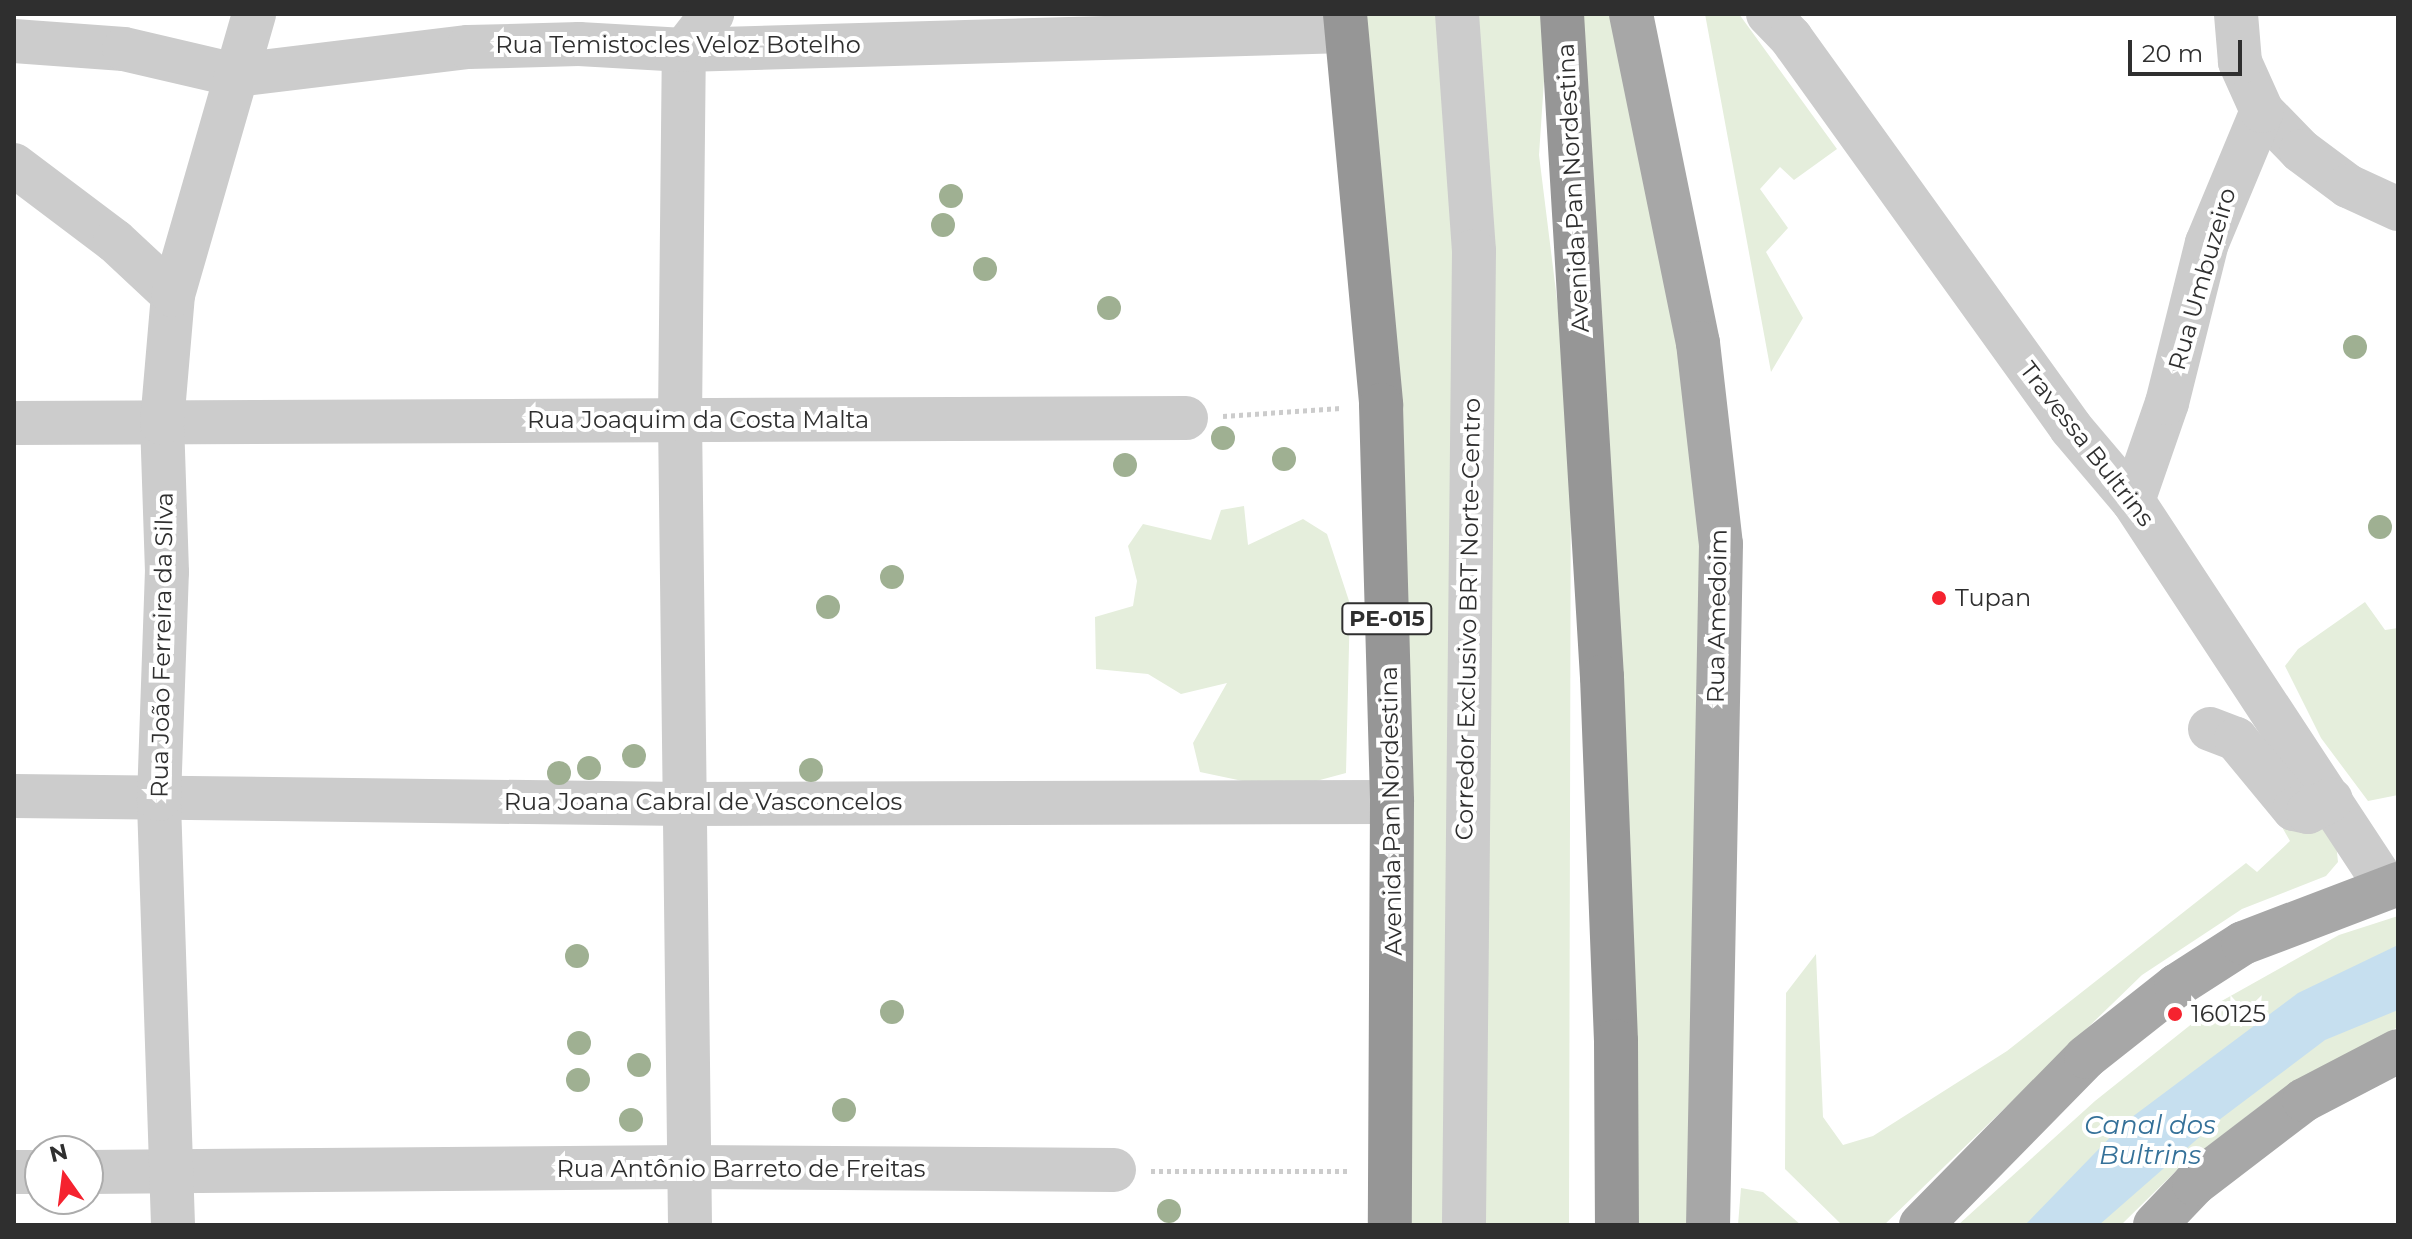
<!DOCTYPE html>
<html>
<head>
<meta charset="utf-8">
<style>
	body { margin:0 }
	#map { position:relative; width:2412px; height:1239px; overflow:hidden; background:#fff; font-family:Montserrat,sans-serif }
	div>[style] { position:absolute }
	.green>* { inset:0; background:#e5eedc }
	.water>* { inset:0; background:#c6dfef }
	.path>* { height:5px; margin-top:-2.5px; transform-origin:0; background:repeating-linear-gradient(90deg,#ccc 0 4px,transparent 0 8px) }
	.minor>* { height:44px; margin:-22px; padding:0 22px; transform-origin:22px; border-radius:22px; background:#ccc }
	.major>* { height:44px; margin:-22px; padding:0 22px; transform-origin:22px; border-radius:22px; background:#a7a7a7 }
	.highway>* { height:44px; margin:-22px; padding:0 22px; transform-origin:22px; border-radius:22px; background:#969696 }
	.trees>* { width:24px; height:24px; margin:-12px; border-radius:50%; background:#9fb092 }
	.dots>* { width:22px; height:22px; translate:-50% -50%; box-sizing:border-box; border:4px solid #fff; border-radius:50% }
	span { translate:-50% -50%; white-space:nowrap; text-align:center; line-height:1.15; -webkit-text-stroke:8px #fff; paint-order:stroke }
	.shield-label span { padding:2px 6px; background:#fff; border:2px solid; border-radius:6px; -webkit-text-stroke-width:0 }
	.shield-label { font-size:22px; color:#2f2f2f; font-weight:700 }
	.street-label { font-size:24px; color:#2f2f2f }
	.poi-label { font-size:24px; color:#2f2f2f }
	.left { translate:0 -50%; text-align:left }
	.water-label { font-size:26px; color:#357199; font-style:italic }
	.frame { position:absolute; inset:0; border:16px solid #2f2f2f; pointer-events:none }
	.north { position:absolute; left:24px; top:1135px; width:80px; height:80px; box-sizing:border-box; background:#fff; border:2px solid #acacac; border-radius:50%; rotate:346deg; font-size:22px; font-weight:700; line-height:32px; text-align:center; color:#2f2f2f }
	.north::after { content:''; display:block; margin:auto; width:28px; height:36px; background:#f5232f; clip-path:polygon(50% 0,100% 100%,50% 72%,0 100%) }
	.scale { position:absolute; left:2128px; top:40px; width:114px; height:36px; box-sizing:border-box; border:4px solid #2f2f2f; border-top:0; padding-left:10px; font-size:24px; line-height:28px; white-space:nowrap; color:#2f2f2f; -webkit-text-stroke:6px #fff; paint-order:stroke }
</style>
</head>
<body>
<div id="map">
	<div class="green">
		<i style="clip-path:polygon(1357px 14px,1447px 14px,1457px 326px,1451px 1225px,1403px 1225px)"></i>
		<i style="clip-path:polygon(1468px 14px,1546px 14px,1548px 21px,1539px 155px,1571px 412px,1569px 1225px,1477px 1225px)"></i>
		<i style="clip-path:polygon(1567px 14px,1626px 14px,1716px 536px,1702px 1225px,1626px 1225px)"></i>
		<i style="clip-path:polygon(1705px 14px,1739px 14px,1837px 149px,1794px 180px,1780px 167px,1760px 189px,1788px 228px,1766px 252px,1803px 318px,1771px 372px)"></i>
		<i style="clip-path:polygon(1244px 506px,1248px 545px,1303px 519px,1327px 534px,1350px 604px,1346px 773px,1305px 784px,1257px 784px,1200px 772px,1193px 743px,1227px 683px,1181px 694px,1148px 674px,1096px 669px,1095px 617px,1133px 606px,1137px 581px,1128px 546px,1143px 524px,1211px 540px,1221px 510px)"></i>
		<i style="clip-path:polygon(2365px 602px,2385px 630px,2398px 628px,2398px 795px,2368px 801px,2321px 738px,2285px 666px,2298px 649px)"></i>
		<i style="clip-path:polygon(2317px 817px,2336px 843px,2338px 862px,2326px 876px,2242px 909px,2142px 975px,1884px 1225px,1842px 1225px,1785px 1169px,1786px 993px,1816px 954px,1823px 1117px,1843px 1145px,1873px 1136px,2007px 1051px,2246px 863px,2257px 872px,2290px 841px,2282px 827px)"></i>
		<i style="clip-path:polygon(2398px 916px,2398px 1027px,2277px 1093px,2177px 1170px,2121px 1225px,1958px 1225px,2095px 1101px,2218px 1003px,2339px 935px)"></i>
		<i style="clip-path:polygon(1741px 1188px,1763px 1192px,1801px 1225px,1738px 1225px)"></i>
	</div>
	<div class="water">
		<i style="clip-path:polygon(2398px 945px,2398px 1010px,2325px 1040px,2219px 1120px,2099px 1225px,2025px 1225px,2124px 1123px,2298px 993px)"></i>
	</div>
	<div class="path">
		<i style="left:1223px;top:416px;width:118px;rotate:-3.9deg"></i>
		<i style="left:1151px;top:1171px;width:198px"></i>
	</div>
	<div class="minor">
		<i style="left:1457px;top:14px;width:238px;rotate:85.9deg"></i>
		<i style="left:1474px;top:251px;width:974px;rotate:90.59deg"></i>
		<i style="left:1768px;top:14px;width:33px;rotate:46deg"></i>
		<i style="left:1791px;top:38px;width:480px;rotate:54.3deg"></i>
		<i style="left:2071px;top:428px;width:96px;rotate:49.7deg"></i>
		<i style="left:2133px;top:501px;width:462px;rotate:56.7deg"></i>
		<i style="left:14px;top:41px;width:110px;rotate:4.2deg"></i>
		<i style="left:124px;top:49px;width:115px;rotate:13.1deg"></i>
		<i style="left:236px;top:75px;width:234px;rotate:-6.9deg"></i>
		<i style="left:468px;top:47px;width:111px;rotate:-1.5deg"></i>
		<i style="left:579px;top:44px;width:105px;rotate:3.3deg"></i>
		<i style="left:684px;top:50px;width:662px;rotate:-1.64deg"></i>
		<i style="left:2262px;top:111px;width:56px;rotate:45.7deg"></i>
		<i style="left:2301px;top:151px;width:59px;rotate:36.7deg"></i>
		<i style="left:2348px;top:186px;width:55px;rotate:24.7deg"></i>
		<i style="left:14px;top:165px;width:126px;rotate:37deg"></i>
		<i style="left:115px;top:241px;width:79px;rotate:43deg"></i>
		<i style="left:14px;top:423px;width:1172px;rotate:-0.24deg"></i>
		<i style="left:2133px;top:501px;width:104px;rotate:-70.9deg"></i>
		<i style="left:2167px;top:403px;width:165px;rotate:-76deg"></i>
		<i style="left:2207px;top:243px;width:143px;rotate:-67.4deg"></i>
		<i style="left:2262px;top:111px;width:54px;rotate:-114.2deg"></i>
		<i style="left:2240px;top:62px;width:48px;rotate:-94.8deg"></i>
		<i style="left:2210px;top:729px;width:28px;rotate:21deg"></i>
		<i style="left:2236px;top:739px;width:91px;rotate:50.4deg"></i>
		<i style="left:2294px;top:809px;width:14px;rotate:12deg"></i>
		<i style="left:2308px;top:812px;width:26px;rotate:-28deg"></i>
		<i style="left:14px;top:796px;width:670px;rotate:0.68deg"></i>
		<i style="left:684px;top:804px;width:708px;rotate:-0.16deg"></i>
		<i style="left:14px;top:1172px;width:26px"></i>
		<i style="left:88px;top:1172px;width:601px;rotate:-0.48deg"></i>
		<i style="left:689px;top:1167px;width:425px;rotate:0.4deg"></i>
		<i style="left:173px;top:1225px;width:426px;rotate:-91.9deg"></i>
		<i style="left:159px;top:799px;width:227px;rotate:-88deg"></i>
		<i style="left:167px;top:572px;width:149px;rotate:-91.9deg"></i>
		<i style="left:162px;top:423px;width:128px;rotate:-85.1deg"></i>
		<i style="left:173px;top:295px;width:292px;rotate:-73.9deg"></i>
		<i style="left:690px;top:1225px;width:806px;rotate:-90.71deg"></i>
		<i style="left:680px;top:419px;width:369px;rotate:-89.4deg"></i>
		<i style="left:684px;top:50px;width:46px;rotate:-52.1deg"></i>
	</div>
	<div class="major">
		<i style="left:1631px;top:14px;width:336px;rotate:78.5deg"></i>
		<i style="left:1698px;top:343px;width:202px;rotate:83.5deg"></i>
		<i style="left:1721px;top:544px;width:681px;rotate:91.09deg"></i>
		<i style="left:1921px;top:1225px;width:235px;rotate:-45.5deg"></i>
		<i style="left:2086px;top:1057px;width:115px;rotate:-38.3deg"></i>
		<i style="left:2176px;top:986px;width:80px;rotate:-32.7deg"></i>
		<i style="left:2243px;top:943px;width:166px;rotate:-20.8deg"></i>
		<i style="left:2155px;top:1225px;width:57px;rotate:-46.4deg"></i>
		<i style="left:2194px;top:1184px;width:138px;rotate:-37.4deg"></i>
		<i style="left:2304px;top:1100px;width:106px;rotate:-27.5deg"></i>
	</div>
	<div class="highway">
		<i style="left:1345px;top:14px;width:393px;rotate:84.7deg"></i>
		<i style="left:1381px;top:405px;width:397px;rotate:88.4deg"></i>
		<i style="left:1392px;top:802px;width:423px;rotate:90.3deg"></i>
		<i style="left:1562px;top:14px;width:664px;rotate:86.55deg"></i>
		<i style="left:1602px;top:677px;width:364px;rotate:87.8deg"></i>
		<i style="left:1616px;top:1041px;width:184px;rotate:89.7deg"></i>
	</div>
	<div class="trees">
		<i style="left:951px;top:196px"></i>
		<i style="left:943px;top:225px"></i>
		<i style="left:985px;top:269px"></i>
		<i style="left:1109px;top:308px"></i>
		<i style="left:2355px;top:347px"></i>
		<i style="left:1223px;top:438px"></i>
		<i style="left:1284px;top:459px"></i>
		<i style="left:1125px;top:465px"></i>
		<i style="left:2380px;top:527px"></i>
		<i style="left:892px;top:577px"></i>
		<i style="left:828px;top:607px"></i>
		<i style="left:634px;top:756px"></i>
		<i style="left:589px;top:768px"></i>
		<i style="left:811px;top:770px"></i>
		<i style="left:559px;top:773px"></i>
		<i style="left:577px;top:956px"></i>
		<i style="left:892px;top:1012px"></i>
		<i style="left:579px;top:1043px"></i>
		<i style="left:639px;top:1065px"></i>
		<i style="left:578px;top:1080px"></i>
		<i style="left:844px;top:1110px"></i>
		<i style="left:631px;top:1120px"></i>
		<i style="left:1169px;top:1211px"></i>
	</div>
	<div class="dots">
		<i style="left:1939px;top:598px;background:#f5232f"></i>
		<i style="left:2175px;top:1014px;background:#f5232f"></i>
	</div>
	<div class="shield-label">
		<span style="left:1387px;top:619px">PE-015</span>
	</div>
	<div class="street-label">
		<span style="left:678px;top:45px">Rua Temistocles Veloz Botelho</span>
		<span style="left:1573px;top:188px;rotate:-93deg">Avenida Pan Nordestina</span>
		<span style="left:2202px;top:279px;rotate:-74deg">Rua Umbuzeiro</span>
		<span style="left:698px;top:420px">Rua Joaquim da Costa Malta</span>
		<span style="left:2087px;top:444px;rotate:52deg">Travessa Bultrins</span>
		<span style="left:1717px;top:616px;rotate:-89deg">Rua Amedoim</span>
		<span style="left:1468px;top:619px;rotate:-89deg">Corredor Exclusivo BRT Norte-Centro</span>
		<span style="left:162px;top:645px;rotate:-89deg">Rua João Ferreira da Silva</span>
		<span style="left:703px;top:802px">Rua Joana Cabral de Vasconcelos</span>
		<span style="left:1391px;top:811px;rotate:-91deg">Avenida Pan Nordestina</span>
		<span style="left:741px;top:1169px">Rua Antônio Barreto de Freitas</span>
	</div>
	<div class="poi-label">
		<span class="left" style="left:1955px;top:598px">Tupan</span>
		<span class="left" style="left:2191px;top:1014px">160125</span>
	</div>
	<div class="water-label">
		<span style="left:2150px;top:1141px">Canal dos<br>Bultrins</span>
	</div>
	<div class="frame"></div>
	<div class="north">N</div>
	<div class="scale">20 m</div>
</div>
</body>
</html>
